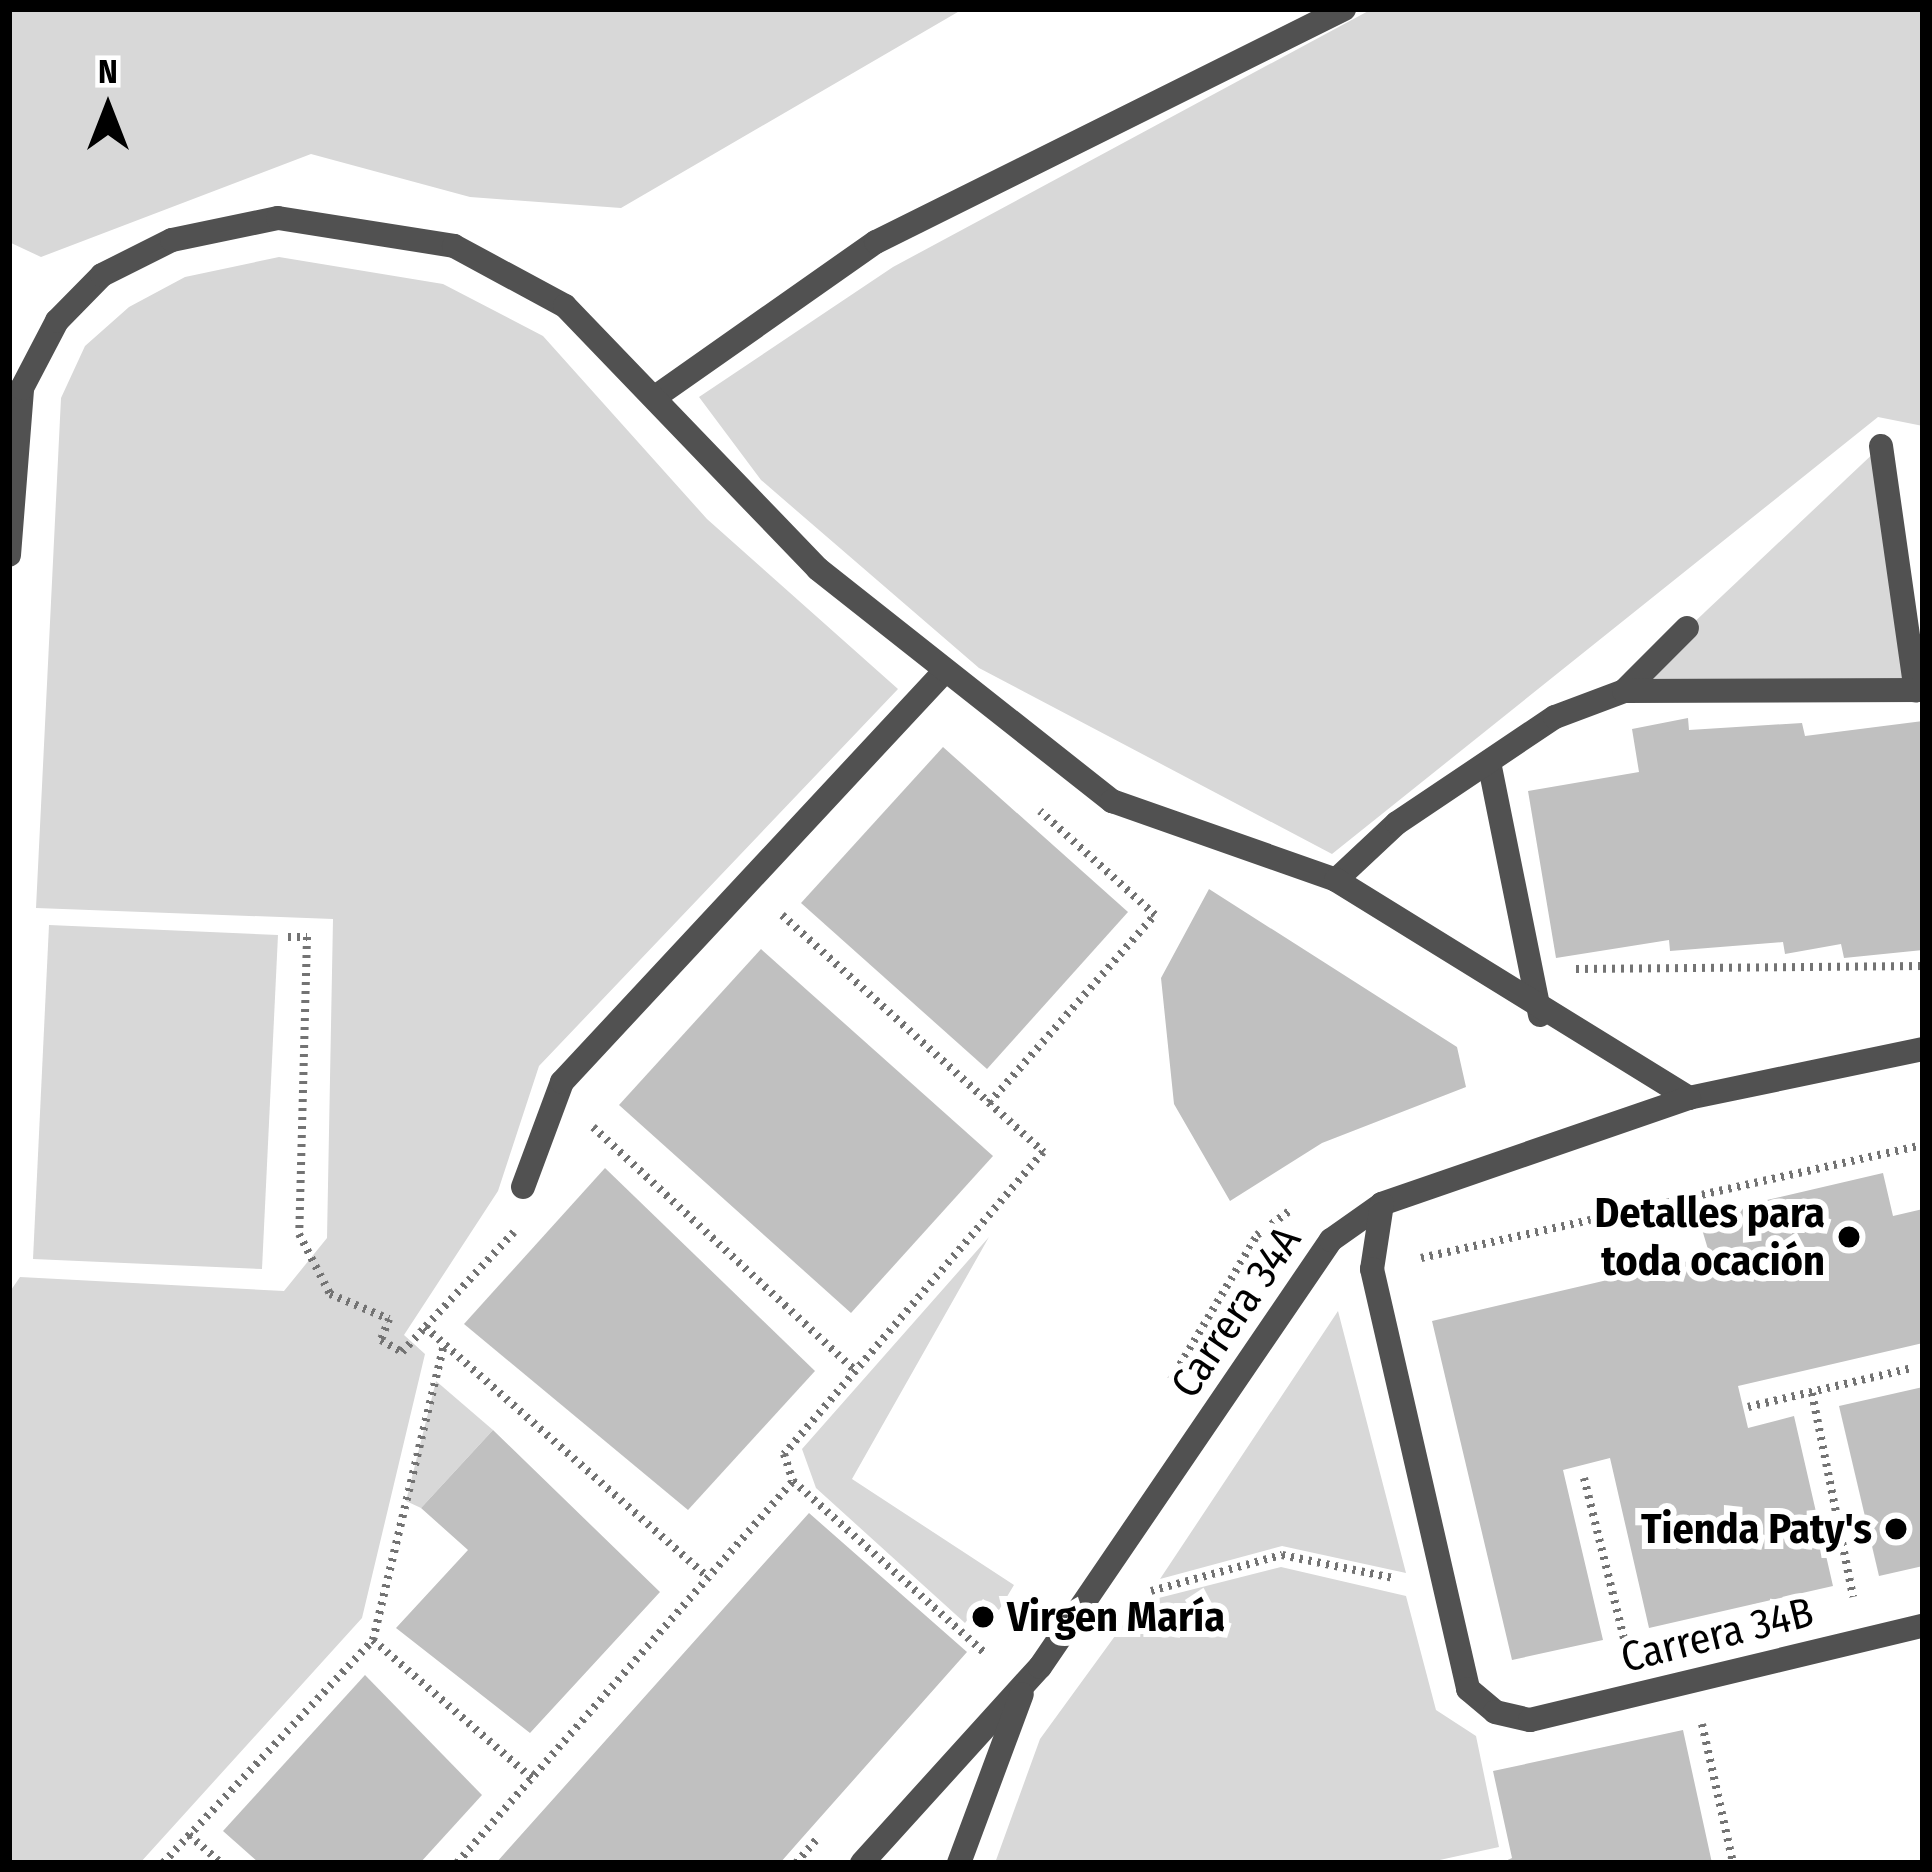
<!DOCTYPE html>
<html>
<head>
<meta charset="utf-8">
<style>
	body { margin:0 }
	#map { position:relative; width:1932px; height:1872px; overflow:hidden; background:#fff; font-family:"Fira Sans Condensed",sans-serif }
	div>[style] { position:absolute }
	.green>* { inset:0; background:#d8d8d8 }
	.building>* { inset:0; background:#c0c0c0 }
	.path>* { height:8px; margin-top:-4px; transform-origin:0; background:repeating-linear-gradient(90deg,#737373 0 3px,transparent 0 9px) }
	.service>* { height:24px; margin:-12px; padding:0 12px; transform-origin:12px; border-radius:12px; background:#515151 }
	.minor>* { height:24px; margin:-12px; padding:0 12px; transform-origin:12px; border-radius:12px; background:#515151 }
	.tertiary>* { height:24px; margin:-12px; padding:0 12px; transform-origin:12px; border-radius:12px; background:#515151 }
	.dots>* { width:33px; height:33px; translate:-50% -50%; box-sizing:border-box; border:6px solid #fff; border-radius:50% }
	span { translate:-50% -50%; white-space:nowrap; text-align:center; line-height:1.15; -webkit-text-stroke:12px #fff; paint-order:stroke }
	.poi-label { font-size:42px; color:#000; font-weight:700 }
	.right { translate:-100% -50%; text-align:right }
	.left { translate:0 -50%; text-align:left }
	.street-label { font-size:42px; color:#000 }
	.frame { position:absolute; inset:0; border:12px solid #000; pointer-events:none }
	.north { position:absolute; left:48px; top:48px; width:120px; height:120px; -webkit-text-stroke:9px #fff; paint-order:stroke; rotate:0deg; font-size:33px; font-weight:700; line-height:48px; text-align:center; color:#000 }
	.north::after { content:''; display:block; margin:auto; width:42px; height:54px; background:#000; clip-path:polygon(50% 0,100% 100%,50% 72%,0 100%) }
</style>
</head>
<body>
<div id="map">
	<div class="green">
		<i style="clip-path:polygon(9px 9px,963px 9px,621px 208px,470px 197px,311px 154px,41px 257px,9px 242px)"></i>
		<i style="clip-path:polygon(1372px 9px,1923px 9px,1923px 426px,1878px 417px,1332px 854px,979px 668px,761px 480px,699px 397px,893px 267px)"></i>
		<i style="clip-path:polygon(279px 257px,443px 284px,543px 336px,707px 519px,898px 689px,539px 1066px,498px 1191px,404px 1335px,425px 1354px,362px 1618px,140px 1863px,9px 1863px,9px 1293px,20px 1277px,284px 1291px,327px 1238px,333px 919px,36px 908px,61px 398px,85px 346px,129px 307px,185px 277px)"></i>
		<i style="clip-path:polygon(1878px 449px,1912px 689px,1631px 687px,1688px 628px)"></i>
		<i style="clip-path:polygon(49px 925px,278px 935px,262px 1269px,33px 1259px)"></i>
		<i style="clip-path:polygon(989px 1237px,852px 1479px,1014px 1585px,999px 1610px,983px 1599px,965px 1623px,816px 1488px,802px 1449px)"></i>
		<i style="clip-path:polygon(1338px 1311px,1406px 1573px,1282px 1546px,1160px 1579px)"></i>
		<i style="clip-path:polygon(436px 1381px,493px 1430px,421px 1508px,406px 1501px)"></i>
		<i style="clip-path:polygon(1281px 1567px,1406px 1596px,1436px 1710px,1476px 1736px,1499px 1847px,1426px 1863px,995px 1863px,1040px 1739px,1139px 1603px)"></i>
	</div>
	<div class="building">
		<i style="clip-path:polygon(1688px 718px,1689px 730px,1802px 723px,1805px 736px,1923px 721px,1923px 950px,1844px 958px,1841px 944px,1785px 954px,1783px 942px,1670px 951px,1669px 940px,1556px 958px,1528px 791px,1639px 772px,1632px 729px)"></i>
		<i style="clip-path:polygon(943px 747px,1128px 912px,987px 1069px,801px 903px)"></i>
		<i style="clip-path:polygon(1209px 889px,1457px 1047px,1466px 1087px,1322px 1143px,1230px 1201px,1174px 1104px,1161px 978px)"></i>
		<i style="clip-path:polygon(761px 949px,993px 1156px,851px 1313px,619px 1105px)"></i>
		<i style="clip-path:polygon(605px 1168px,815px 1371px,688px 1510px,464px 1324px)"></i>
		<i style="clip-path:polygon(1883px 1173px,1893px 1216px,1923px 1209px,1923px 1343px,1738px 1386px,1748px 1428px,1794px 1416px,1833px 1586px,1649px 1628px,1610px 1458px,1563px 1470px,1603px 1640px,1512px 1660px,1432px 1321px,1710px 1256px,1698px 1216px)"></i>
		<i style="clip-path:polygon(1923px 1387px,1923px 1566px,1879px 1576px,1839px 1406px)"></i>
		<i style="clip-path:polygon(493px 1430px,660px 1592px,530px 1733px,396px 1628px,468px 1550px,421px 1508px)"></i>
		<i style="clip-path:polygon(809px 1513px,967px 1652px,802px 1838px,780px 1863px,496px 1863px)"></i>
		<i style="clip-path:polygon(365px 1675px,482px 1795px,420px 1863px,259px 1863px,223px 1831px)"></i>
		<i style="clip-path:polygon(1683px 1730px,1712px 1863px,1501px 1863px,1512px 1858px,1493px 1771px)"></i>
	</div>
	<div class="path">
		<i style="left:782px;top:915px;width:353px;rotate:42.2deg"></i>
		<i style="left:1043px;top:1152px;width:398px;rotate:130.6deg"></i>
		<i style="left:784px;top:1454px;width:28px;rotate:72deg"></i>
		<i style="left:793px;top:1481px;width:258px;rotate:41.9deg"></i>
		<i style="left:288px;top:937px;width:19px"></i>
		<i style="left:307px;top:937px;width:297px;rotate:91.5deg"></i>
		<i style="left:299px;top:1234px;width:68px;rotate:62.7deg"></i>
		<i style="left:330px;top:1294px;width:64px;rotate:23deg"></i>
		<i style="left:389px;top:1319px;width:22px;rotate:111deg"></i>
		<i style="left:381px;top:1340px;width:24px;rotate:30deg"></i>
		<i style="left:402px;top:1352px;width:34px;rotate:-47deg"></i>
		<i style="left:1576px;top:969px;width:347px;rotate:-0.5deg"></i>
		<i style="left:989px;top:1103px;width:251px;rotate:-48.6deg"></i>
		<i style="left:1155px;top:915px;width:155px;rotate:-137.9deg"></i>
		<i style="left:593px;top:1127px;width:359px;rotate:42.9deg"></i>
		<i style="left:514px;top:1232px;width:130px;rotate:133.1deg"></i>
		<i style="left:425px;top:1327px;width:378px;rotate:41.5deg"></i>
		<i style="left:1421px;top:1258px;width:515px;rotate:-12.69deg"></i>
		<i style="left:1171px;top:1380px;width:169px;rotate:-59.3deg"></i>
		<i style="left:1257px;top:1235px;width:44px;rotate:-36.6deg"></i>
		<i style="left:1812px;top:1393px;width:208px;rotate:78.6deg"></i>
		<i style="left:1748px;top:1407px;width:169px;rotate:-13.4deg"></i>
		<i style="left:1584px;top:1478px;width:178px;rotate:76deg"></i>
		<i style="left:1151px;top:1591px;width:136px;rotate:-15.4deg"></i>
		<i style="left:1282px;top:1555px;width:113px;rotate:11.7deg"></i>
		<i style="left:373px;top:1640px;width:211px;rotate:41deg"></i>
		<i style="left:1702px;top:1724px;width:142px;rotate:77.4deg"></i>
		<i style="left:189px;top:1835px;width:43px;rotate:41.2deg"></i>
		<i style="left:163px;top:1863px;width:306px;rotate:-46.7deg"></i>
		<i style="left:373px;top:1640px;width:304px;rotate:-76.5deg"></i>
		<i style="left:457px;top:1863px;width:509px;rotate:-48.67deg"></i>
		<i style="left:796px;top:1863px;width:35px;rotate:-49deg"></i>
	</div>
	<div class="service">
		<i style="left:1881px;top:446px;width:247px;rotate:81.9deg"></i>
		<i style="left:1624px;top:691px;width:89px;rotate:-45deg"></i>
		<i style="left:1489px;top:762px;width:258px;rotate:78.6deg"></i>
		<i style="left:1336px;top:880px;width:83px;rotate:-43.1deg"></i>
		<i style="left:1397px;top:823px;width:190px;rotate:-33.9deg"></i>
		<i style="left:1555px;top:717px;width:74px;rotate:-20.6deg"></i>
		<i style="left:1624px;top:691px;width:299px;rotate:-0.2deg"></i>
		<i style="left:523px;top:1187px;width:112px;rotate:-69.6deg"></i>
		<i style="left:562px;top:1082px;width:559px;rotate:-47.03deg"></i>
	</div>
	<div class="minor">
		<i style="left:658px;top:395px;width:266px;rotate:-35.1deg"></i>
		<i style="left:876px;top:242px;width:523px;rotate:-26.47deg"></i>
		<i style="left:862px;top:1863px;width:265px;rotate:-47.8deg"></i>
		<i style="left:1040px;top:1667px;width:517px;rotate:-55.73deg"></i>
		<i style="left:1331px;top:1240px;width:62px;rotate:-35.2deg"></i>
		<i style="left:959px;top:1863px;width:180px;rotate:-69.6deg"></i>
	</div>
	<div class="tertiary">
		<i style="left:9px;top:555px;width:168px;rotate:-85.5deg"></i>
		<i style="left:22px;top:388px;width:76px;rotate:-62.4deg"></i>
		<i style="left:57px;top:321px;width:64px;rotate:-45.6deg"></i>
		<i style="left:102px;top:275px;width:78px;rotate:-26.6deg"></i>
		<i style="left:172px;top:240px;width:108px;rotate:-11.7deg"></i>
		<i style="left:278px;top:218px;width:178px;rotate:9deg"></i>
		<i style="left:454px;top:246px;width:126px;rotate:28.4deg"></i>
		<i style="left:565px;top:306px;width:365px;rotate:46.1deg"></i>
		<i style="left:818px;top:569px;width:375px;rotate:38.3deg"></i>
		<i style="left:1112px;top:801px;width:238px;rotate:19.4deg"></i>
		<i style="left:1336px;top:880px;width:415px;rotate:31.7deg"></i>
		<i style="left:1923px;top:1049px;width:239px;rotate:168.2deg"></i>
		<i style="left:1689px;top:1098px;width:325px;rotate:161deg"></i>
		<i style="left:1382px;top:1204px;width:66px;rotate:98.7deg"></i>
		<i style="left:1372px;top:1269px;width:431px;rotate:77.1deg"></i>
		<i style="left:1468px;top:1689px;width:35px;rotate:40deg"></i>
		<i style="left:1495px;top:1712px;width:36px;rotate:13deg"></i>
		<i style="left:1530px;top:1720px;width:404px;rotate:-13.5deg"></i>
	</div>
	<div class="dots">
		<i style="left:1849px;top:1237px;background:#000"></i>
		<i style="left:1896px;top:1529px;background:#000"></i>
		<i style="left:983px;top:1617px;background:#000"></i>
	</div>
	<div class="poi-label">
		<span class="right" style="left:1825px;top:1237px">Detalles para<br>toda ocación</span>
		<span class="right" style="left:1872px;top:1529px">Tienda Paty's</span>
		<span class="left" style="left:1007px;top:1617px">Virgen María</span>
	</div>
	<div class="street-label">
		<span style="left:1236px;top:1312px;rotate:-56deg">Carrera 34A</span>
		<span style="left:1717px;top:1635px;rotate:-14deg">Carrera 34B</span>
	</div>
	<div class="frame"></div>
	<div class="north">N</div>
</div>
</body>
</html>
